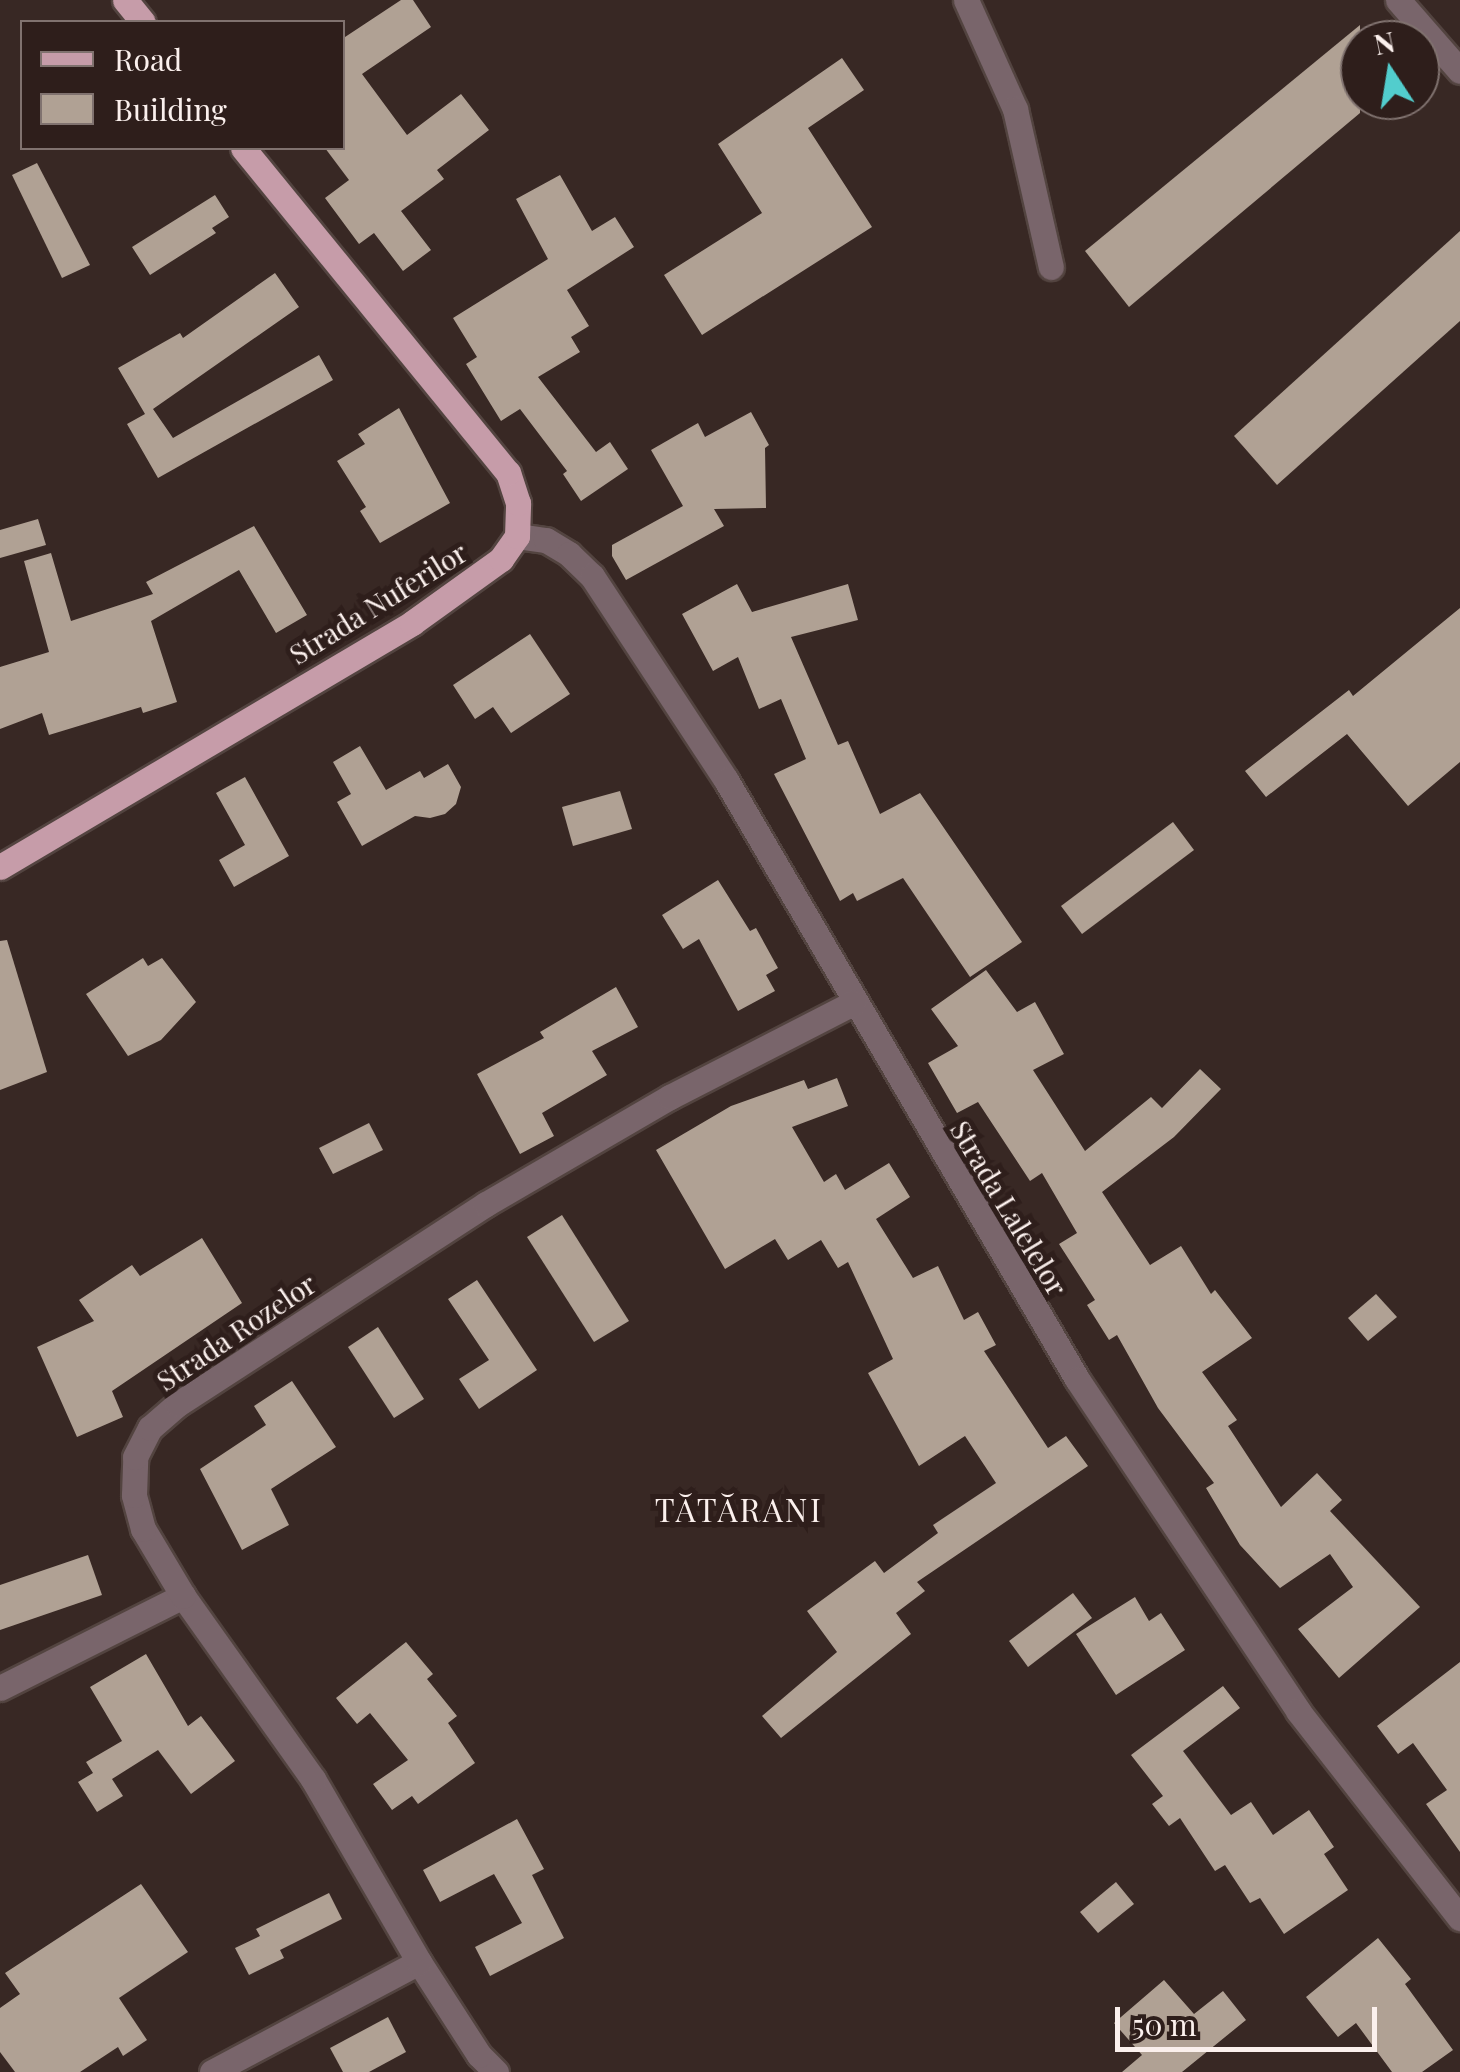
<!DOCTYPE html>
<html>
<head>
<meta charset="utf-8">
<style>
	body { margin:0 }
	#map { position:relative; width:1460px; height:2072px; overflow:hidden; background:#382824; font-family:"Playfair Display",serif }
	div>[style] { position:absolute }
	.building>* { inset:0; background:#b0a194 }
	.roads { filter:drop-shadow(2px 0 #534440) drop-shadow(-2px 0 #534440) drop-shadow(0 2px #534440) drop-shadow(0 -2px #534440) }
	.minor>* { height:25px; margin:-12.5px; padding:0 12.5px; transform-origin:12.5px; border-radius:12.5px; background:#79656b }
	.major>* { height:25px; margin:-12.5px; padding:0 12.5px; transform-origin:12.5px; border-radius:12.5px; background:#c69ca9 }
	span { translate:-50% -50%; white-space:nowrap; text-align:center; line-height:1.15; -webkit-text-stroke:10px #2e1e1b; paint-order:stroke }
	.street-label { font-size:28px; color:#fbf0ed }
	.quarter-label { font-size:32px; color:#fbf0ed; letter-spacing:2.5px }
	.legend { position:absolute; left:20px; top:20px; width:325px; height:130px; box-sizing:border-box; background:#2e1e1b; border:2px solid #80726f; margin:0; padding:12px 18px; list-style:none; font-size:30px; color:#fbf0ed }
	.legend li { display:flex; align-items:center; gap:20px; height:50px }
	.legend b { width:50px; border:2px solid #80726f }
	.north { position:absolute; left:1340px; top:20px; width:100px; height:100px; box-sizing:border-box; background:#2e1e1b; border:2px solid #80726f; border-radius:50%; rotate:348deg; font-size:28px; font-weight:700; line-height:40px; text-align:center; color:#fbf0ed }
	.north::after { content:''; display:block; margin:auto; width:35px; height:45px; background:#52cdcd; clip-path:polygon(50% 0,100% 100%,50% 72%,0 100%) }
	.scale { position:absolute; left:1115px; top:2007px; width:262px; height:45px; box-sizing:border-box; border:5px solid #fbf0ed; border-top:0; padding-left:12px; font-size:30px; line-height:35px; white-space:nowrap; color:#fbf0ed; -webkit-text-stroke:8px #2e1e1b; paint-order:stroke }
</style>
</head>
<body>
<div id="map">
	<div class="building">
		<i style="clip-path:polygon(401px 0,413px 0,431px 27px,362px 74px,407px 135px,461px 94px,489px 130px,437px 170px,444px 179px,401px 211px,431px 250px,403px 271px,374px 233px,359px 244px,325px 198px,349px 180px,325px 148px,342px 148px,342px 39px)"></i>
		<i style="clip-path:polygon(1360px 25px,1360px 113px,1129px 307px,1085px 251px)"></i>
		<i style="clip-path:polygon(842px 58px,864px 90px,808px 128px,872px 227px,702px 335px,664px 275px,762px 213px,718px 144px)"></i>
		<i style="clip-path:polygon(37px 163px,90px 265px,62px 278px,12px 175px)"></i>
		<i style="clip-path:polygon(560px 175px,592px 231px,615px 217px,634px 247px,567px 290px,589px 326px,571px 337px,580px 352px,538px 377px,596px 452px,610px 442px,628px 469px,581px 501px,563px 474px,567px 471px,520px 409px,501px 421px,466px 364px,477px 357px,453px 318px,548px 259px,516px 199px)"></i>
		<i style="clip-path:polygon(215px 195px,229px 217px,212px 228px,216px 233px,150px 275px,132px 247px)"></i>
		<i style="clip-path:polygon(1460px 231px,1460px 321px,1277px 485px,1234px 436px)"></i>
		<i style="clip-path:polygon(275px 273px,299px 307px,153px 409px,173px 438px,319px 355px,333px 380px,158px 478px,127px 424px,145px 414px,118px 368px,180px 333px,183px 338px)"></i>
		<i style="clip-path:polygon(399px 408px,450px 503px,380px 543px,360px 511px,366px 507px,337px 461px,365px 444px,358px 434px)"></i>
		<i style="clip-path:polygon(751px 412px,769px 445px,765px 448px,766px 508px,714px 509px,724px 526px,626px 580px,612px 556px,612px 545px,683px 506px,651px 450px,698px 423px,705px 437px)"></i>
		<i style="clip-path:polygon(38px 519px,46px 545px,0 558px,0 530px)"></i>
		<i style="clip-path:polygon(254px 526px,307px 615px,276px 633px,239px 570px,151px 621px,177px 702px,143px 713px,141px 707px,49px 735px,42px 713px,0 729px,0 667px,49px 652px,24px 561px,51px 553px,71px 621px,153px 594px,146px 582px)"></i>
		<i style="clip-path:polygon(737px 584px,752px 612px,848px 584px,858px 620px,791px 637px,838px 745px,848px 741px,880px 814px,920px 793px,1022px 942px,970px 977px,903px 878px,857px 901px,853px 893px,840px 901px,774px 774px,806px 759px,781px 699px,759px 709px,738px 657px,713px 671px,682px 614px)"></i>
		<i style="clip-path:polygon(1460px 608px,1460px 762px,1408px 806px,1347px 734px,1266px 797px,1245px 771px,1349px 690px,1353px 696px)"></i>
		<i style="clip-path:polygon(530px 634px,570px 694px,511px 733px,493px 707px,475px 719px,453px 685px)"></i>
		<i style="clip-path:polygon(360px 746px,386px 790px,420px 771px,424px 778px,448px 764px,461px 787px,456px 804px,445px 814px,430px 818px,415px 816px,362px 846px,337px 802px,351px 794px,333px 762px)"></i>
		<i style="clip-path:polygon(245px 777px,289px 856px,234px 887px,219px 860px,245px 845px,216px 793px)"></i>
		<i style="clip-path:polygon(620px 791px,632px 829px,573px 846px,562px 807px)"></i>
		<i style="clip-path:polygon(1173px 822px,1194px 850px,1082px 934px,1061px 906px)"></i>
		<i style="clip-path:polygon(718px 880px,750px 931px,756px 928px,778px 968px,766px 975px,775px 991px,738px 1011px,699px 939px,683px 949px,662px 915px)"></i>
		<i style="clip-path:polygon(7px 940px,47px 1072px,0 1090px,0 941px)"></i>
		<i style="clip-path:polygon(143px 958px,148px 966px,162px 958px,196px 1002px,161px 1040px,128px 1056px,86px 994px)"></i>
		<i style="clip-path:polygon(986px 970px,1017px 1012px,1035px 1002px,1064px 1054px,1033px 1070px,1085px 1151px,1151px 1097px,1162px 1108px,1200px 1069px,1221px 1089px,1174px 1137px,1102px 1192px,1150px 1265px,1181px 1246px,1211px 1294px,1215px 1290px,1252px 1338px,1202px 1372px,1237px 1420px,1228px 1426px,1281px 1507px,1317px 1473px,1342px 1500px,1330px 1511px,1420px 1607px,1339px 1678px,1298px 1629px,1353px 1587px,1330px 1554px,1280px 1588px,1240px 1545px,1206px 1488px,1214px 1483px,1158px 1408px,1117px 1335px,1109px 1340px,1087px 1305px,1095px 1300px,1059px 1244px,1077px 1233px,1042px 1173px,1030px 1181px,978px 1102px,957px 1113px,928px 1063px,958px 1046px,931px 1009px)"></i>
		<i style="clip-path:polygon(616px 987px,638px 1027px,592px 1051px,607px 1075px,542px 1113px,554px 1136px,520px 1154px,477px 1074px,544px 1038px,540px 1032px)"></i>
		<i style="clip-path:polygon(837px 1078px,848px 1106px,792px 1127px,824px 1182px,836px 1174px,845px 1190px,889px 1163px,910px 1197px,876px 1219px,913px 1278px,938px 1266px,964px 1320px,978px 1312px,996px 1345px,984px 1351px,1048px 1448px,1066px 1436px,1088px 1466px,917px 1582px,925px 1591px,896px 1613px,911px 1634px,781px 1738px,762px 1716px,837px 1652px,807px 1611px,875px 1561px,884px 1573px,938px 1533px,933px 1525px,996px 1483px,965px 1436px,919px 1466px,868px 1373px,893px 1359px,848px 1262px,838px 1268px,821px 1240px,788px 1260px,775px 1239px,725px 1269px,656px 1150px,731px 1106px,804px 1080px,808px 1089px)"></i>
		<i style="clip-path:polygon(369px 1123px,383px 1150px,333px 1174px,319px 1148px)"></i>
		<i style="clip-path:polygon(562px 1215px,629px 1321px,594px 1342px,527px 1237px)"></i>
		<i style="clip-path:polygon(202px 1238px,242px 1303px,112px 1391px,123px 1417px,77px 1437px,37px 1347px,94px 1321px,79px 1300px,132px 1265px,140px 1276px)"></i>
		<i style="clip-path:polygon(477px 1280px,537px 1370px,479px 1409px,459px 1379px,489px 1360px,448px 1299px)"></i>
		<i style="clip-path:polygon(1376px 1294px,1397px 1317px,1368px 1341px,1348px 1318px)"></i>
		<i style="clip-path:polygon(378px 1327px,424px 1399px,394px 1418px,348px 1347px)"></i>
		<i style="clip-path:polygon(292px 1381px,336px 1447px,271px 1489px,289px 1525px,242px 1550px,200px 1469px,266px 1425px,254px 1406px)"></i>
		<i style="clip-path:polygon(88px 1555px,102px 1595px,0 1630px,0 1585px)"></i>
		<i style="clip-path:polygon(1073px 1593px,1092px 1618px,1028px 1667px,1009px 1641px)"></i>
		<i style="clip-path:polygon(1135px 1597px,1149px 1621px,1161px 1613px,1185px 1650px,1116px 1695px,1076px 1634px)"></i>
		<i style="clip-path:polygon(406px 1642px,433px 1674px,427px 1679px,457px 1716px,448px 1723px,475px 1763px,418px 1804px,412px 1796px,392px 1810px,373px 1784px,408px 1760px,370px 1713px,357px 1724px,336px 1698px)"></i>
		<i style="clip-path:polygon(146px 1654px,188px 1726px,201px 1716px,235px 1761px,191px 1794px,158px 1750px,112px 1779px,123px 1796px,97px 1812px,78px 1782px,93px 1773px,86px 1762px,122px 1741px,90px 1687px)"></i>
		<i style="clip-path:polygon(1460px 1662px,1460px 1852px,1426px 1804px,1447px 1790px,1413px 1743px,1398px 1754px,1377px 1726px)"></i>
		<i style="clip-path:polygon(1223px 1686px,1240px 1708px,1183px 1751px,1231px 1815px,1251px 1802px,1273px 1835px,1309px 1810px,1334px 1847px,1324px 1854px,1348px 1890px,1284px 1934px,1260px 1898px,1250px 1903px,1225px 1865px,1215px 1871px,1180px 1818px,1169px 1826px,1152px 1804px,1163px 1796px,1131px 1755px)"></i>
		<i style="clip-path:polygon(517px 1819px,544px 1869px,532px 1875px,564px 1938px,490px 1976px,475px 1947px,522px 1923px,494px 1874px,440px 1902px,423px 1870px)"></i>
		<i style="clip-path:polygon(1116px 1882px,1134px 1904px,1098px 1933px,1080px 1912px)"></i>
		<i style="clip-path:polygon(141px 1884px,188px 1952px,119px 1998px,147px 2040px,123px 2056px,118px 2047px,80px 2072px,15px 2072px,0 2052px,0 2008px,20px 1994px,5px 1973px)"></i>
		<i style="clip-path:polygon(329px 1893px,342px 1919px,280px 1950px,284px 1958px,249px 1975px,235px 1948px,260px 1936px,256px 1929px)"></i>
		<i style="clip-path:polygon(1378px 1938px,1411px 1979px,1405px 1984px,1453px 2050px,1422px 2072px,1392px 2072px,1356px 2023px,1338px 2037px,1306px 1997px)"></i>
		<i style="clip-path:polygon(1164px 1980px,1194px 2014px,1223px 1991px,1246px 2020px,1182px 2072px,1122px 2072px,1142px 2055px,1114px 2023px)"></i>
		<i style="clip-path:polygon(388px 2017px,406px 2052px,369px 2072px,343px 2072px,330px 2048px)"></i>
	</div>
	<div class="roads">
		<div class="minor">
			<i style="left:966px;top:0;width:120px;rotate:65.8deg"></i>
			<i style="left:1015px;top:109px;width:162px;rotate:77.2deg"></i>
			<i style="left:1398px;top:0;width:94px;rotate:48.9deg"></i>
			<i style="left:517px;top:536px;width:29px;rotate:8deg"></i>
			<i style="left:546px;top:540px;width:27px;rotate:31deg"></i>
			<i style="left:569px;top:554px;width:32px;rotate:44deg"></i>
			<i style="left:592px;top:576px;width:244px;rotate:56.7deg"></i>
			<i style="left:726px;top:780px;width:694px;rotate:59.63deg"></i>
			<i style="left:1077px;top:1379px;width:399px;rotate:56.3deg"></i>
			<i style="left:1298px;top:1711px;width:263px;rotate:52deg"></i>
			<i style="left:0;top:1688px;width:205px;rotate:-26.7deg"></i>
			<i style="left:212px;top:2072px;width:234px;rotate:-28deg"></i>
			<i style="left:496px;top:2072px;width:24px;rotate:-135deg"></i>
			<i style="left:479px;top:2055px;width:111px;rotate:-122.8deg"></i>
			<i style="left:419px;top:1962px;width:211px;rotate:-120.1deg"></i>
			<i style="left:313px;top:1779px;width:224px;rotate:-125.4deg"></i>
			<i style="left:183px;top:1596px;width:78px;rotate:-120.8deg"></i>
			<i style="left:143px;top:1529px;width:35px;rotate:-105deg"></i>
			<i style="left:134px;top:1495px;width:38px;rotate:-88deg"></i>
			<i style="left:135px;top:1457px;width:33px;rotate:-63deg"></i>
			<i style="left:150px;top:1428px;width:37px;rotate:-41deg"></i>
			<i style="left:178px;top:1404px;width:367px;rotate:-33deg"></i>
			<i style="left:486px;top:1204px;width:213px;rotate:-30.2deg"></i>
			<i style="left:670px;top:1097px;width:206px;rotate:-27.2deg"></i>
		</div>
		<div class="major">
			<i style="left:125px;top:0;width:28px;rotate:51deg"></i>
			<i style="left:0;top:867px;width:479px;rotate:-30.6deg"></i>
			<i style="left:412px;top:623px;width:110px;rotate:-35.7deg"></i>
			<i style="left:501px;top:559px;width:28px;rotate:-55deg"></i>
			<i style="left:517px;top:536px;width:33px;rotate:-88deg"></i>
			<i style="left:518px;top:503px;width:32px;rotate:-108deg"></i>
			<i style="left:508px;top:473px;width:419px;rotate:-129.2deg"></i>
		</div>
	</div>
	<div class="street-label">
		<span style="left:378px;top:603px;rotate:-32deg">Strada Nuferilor</span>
		<span style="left:1009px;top:1208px;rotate:59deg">Strada Lalelelor</span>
		<span style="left:236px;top:1332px;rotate:-34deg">Strada Rozelor</span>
	</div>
	<div class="quarter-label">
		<span style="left:739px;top:1509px">TĂTĂRANI</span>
	</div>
	<ul class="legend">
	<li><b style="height:12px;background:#c69ca9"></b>Road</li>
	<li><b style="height:28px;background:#b0a194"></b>Building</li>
	</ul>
	<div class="north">N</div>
	<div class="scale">50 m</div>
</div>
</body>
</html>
